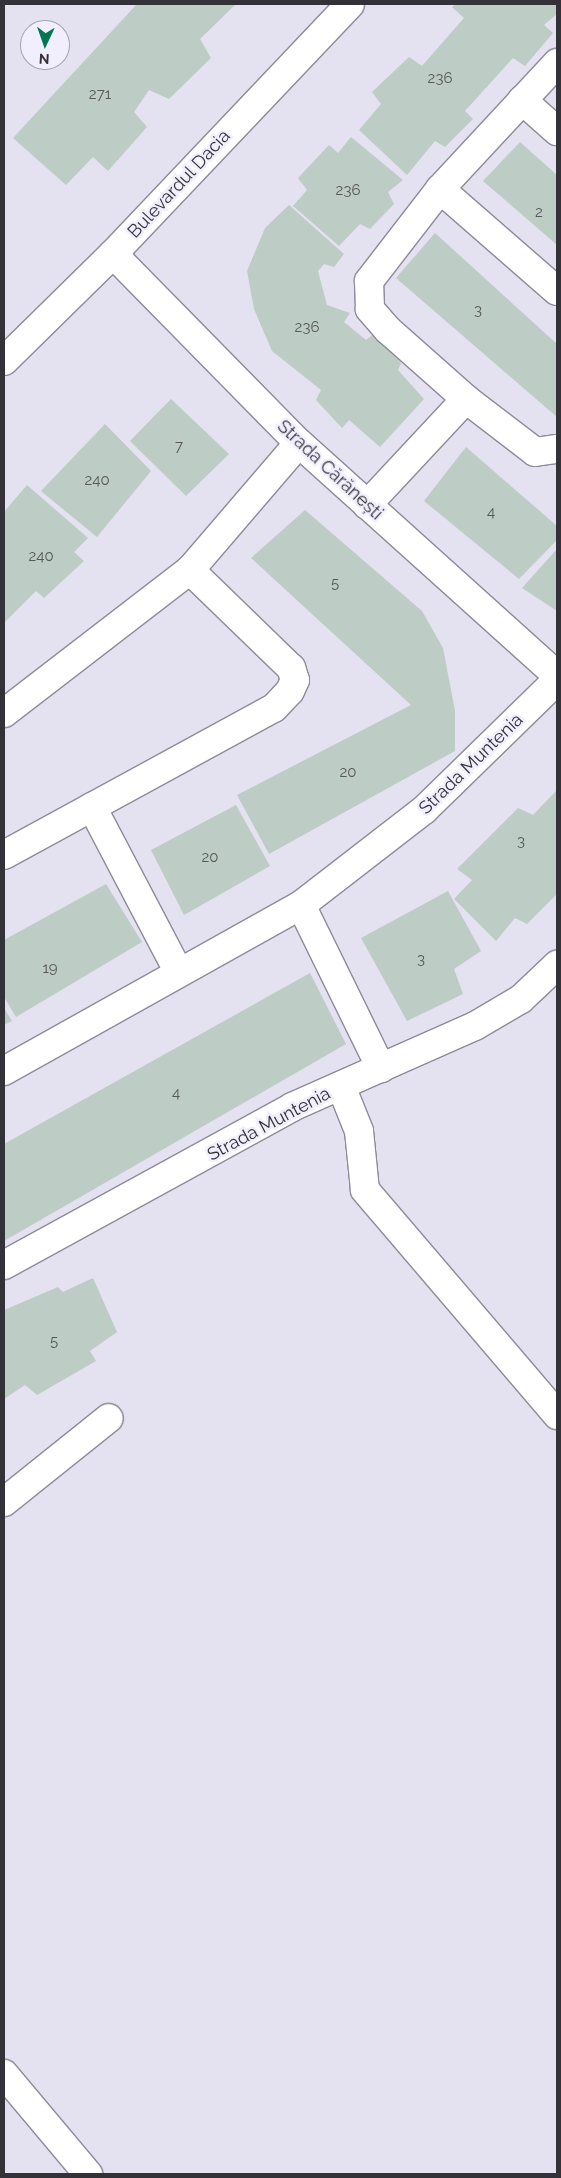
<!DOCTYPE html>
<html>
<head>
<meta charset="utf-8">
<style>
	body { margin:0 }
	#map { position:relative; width:561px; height:2178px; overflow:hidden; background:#e4e1f0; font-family:Raleway,sans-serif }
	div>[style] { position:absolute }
	.building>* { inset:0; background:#bdccc4 }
	.roads { filter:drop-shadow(1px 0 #8d8b98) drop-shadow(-1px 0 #8d8b98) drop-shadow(0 1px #8d8b98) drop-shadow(0 -1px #8d8b98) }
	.minor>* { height:28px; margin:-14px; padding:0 14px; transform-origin:14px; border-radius:14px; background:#fff }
	.tertiary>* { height:28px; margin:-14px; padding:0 14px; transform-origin:14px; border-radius:14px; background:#fff }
	.secondary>* { height:28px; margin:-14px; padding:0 14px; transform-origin:14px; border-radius:14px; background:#fff }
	span { translate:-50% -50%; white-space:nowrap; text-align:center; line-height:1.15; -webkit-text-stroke:5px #f1effd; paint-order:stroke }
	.number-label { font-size:15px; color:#56585b }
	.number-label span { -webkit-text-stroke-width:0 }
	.street-label { font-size:18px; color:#333238 }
	.frame { position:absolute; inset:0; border:5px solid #333238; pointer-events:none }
	.north { position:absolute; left:20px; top:20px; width:50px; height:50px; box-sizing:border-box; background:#f1effd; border:1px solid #a5a3ae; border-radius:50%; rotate:183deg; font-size:14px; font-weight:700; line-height:20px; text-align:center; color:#333238 }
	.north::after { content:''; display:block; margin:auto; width:18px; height:22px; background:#037752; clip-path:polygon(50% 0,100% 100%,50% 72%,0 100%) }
</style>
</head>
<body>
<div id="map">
	<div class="building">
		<i style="clip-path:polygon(137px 4px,236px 4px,200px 39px,211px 58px,169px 99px,149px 90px,134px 112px,147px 127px,108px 171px,93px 157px,66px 185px,13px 138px)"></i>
		<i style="clip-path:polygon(456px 4px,557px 4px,557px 14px,544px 25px,553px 33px,525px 66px,513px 58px,465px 111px,473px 119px,445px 147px,435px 141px,407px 175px,359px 130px,381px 104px,372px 92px,409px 57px,422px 66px,464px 18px,452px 7px)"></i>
		<i style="clip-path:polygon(351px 137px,403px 180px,388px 192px,394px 204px,370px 229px,360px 224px,339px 246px,293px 206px,307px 190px,298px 178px,329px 145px,338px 153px)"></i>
		<i style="clip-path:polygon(520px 142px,557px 175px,557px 245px,483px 181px)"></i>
		<i style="clip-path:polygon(289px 205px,344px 254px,334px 267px,324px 264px,318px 271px,327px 305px,350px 313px,344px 322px,366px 340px,374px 334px,401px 363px,398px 370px,424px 399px,380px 447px,349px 420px,342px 428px,316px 400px,321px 390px,272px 351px,254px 309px,247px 271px,265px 228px)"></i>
		<i style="clip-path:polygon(435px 233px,557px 344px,557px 417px,396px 278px)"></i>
		<i style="clip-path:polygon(171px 399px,229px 454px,186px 496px,130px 441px)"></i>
		<i style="clip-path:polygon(105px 424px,151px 471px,97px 537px,41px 491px)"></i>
		<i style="clip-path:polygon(466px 447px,557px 526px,557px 540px,519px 579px,424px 501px)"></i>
		<i style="clip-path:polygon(27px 485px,88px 538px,74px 552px,84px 561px,44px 598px,36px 591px,4px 623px,4px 512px)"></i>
		<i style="clip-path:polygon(305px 510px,422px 611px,443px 648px,455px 711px,455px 751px,269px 854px,237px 795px,411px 705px,251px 558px)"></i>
		<i style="clip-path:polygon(557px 549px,557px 611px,522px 588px)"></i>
		<i style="clip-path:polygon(557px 790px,557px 894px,527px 924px,515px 918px,496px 941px,454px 899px,472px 880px,457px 869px,518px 808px,533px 815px)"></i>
		<i style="clip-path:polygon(236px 805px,270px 866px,184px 915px,151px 850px)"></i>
		<i style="clip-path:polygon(106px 884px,142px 942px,16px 1017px,4px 997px,4px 940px)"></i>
		<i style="clip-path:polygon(448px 891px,481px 951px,454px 969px,463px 994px,407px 1021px,361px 938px)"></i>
		<i style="clip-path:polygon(310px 973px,346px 1044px,4px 1241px,4px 1144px)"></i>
		<i style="clip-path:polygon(4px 1008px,12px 1021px,4px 1025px)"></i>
		<i style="clip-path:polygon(93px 1278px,117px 1332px,90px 1351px,96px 1361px,37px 1395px,25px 1385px,4px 1399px,4px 1310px,58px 1287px,63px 1292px)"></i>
	</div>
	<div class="roads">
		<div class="minor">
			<i style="left:522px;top:100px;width:47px;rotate:41.5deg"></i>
			<i style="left:440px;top:189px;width:155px;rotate:41.1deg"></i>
			<i style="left:113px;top:254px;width:265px;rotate:45.5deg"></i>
			<i style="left:299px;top:443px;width:347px;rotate:42deg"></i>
			<i style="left:466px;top:399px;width:87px;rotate:37.5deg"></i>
			<i style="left:535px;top:452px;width:22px;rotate:-8deg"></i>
			<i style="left:367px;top:505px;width:145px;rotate:-47deg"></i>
			<i style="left:466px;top:399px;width:104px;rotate:-138.5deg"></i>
			<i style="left:388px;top:330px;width:28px;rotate:-131deg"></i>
			<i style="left:370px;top:309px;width:28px;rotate:-92deg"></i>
			<i style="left:369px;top:281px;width:116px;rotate:-52.3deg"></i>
			<i style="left:440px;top:189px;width:172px;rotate:-47.1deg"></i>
			<i style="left:4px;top:713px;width:235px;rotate:-37.6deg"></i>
			<i style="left:190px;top:570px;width:167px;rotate:-49.4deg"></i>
			<i style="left:92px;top:807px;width:185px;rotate:62.3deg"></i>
			<i style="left:4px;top:855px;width:307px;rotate:-28.6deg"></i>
			<i style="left:274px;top:708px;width:23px;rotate:-47deg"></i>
			<i style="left:290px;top:691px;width:12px;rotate:-66deg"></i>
			<i style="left:295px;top:680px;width:13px;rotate:-108deg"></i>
			<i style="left:291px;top:668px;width:141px;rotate:-135.9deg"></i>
			<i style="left:301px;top:905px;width:182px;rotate:63.9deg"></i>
			<i style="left:341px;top:1086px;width:48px;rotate:68.2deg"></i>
			<i style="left:359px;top:1131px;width:59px;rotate:84.2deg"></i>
			<i style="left:365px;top:1190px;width:296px;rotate:49.5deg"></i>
			<i style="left:4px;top:1265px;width:328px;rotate:-28.7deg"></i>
			<i style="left:292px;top:1107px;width:200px;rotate:-23.9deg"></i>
			<i style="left:475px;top:1026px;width:53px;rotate:-30.4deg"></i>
			<i style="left:521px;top:999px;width:50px;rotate:-43.4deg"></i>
			<i style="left:4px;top:1502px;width:134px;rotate:-38.7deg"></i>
			<i style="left:4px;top:2074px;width:131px;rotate:50deg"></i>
		</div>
		<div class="tertiary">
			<i style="left:4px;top:1071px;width:340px;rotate:-29.2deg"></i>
			<i style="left:301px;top:905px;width:155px;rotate:-37.7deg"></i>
			<i style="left:424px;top:810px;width:186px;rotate:-44.3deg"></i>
		</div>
		<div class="secondary">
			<i style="left:4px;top:361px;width:153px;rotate:-44.5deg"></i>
			<i style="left:113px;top:254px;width:344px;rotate:-46.5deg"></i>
		</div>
	</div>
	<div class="number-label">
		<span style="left:440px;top:79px">236</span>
		<span style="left:100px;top:95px">271</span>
		<span style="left:348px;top:191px">236</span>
		<span style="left:539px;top:213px">2</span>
		<span style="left:478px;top:311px">3</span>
		<span style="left:307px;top:328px">236</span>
		<span style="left:179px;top:447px">7</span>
		<span style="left:97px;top:481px">240</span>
		<span style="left:491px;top:513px">4</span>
		<span style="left:41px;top:557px">240</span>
		<span style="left:335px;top:584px">5</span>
		<span style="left:348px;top:773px">20</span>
		<span style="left:521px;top:842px">3</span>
		<span style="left:210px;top:858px">20</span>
		<span style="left:421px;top:960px">3</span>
		<span style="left:50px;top:969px">19</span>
		<span style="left:176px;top:1094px">4</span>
		<span style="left:54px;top:1342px">5</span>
	</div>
	<div class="street-label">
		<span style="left:179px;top:184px;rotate:-47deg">Bulevardul Dacia</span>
		<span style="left:330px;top:470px;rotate:43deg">Strada Cărănești</span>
		<span style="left:471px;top:764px;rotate:-44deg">Strada Muntenia</span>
		<span style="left:269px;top:1124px;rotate:-28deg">Strada Muntenia</span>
	</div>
	<div class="frame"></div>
	<div class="north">N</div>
</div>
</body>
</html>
